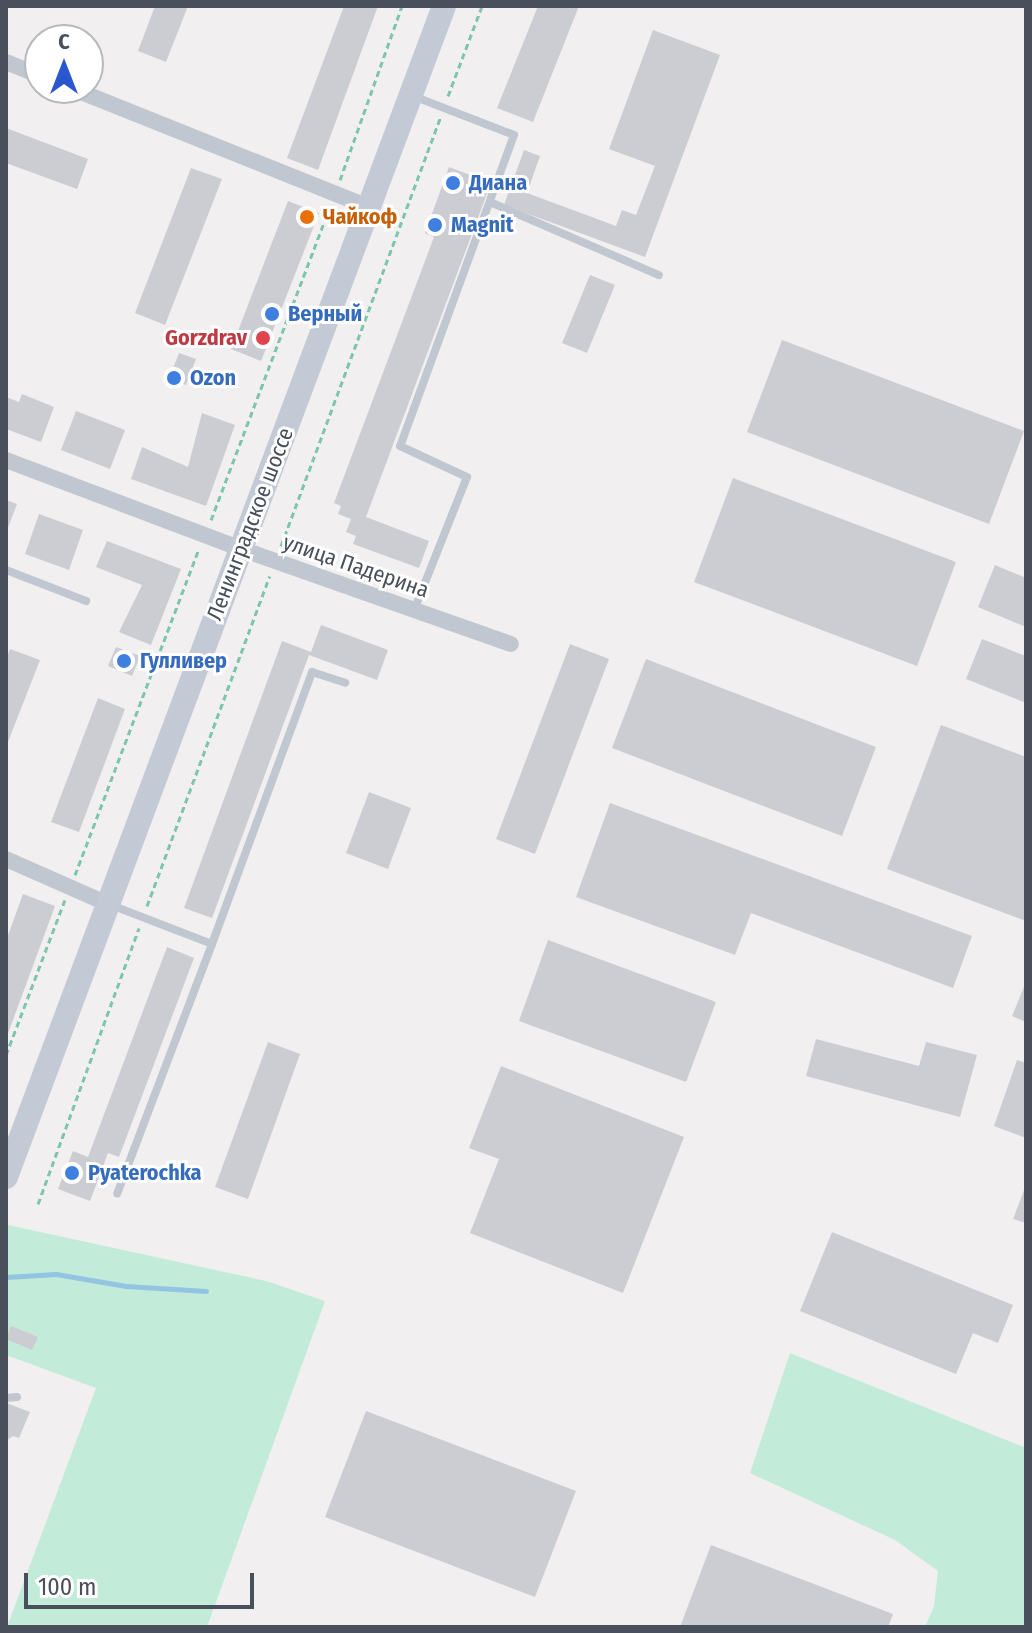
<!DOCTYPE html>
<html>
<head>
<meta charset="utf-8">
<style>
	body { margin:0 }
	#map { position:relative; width:1032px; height:1633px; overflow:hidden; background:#f1efef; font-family:"Fira Sans Condensed",sans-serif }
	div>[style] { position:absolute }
	.green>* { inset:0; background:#c2ebd9 }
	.stream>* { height:5px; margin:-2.5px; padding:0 2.5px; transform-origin:2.5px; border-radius:2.5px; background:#93c5e3 }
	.building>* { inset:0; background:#cccdd3 }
	.path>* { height:3px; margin-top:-1.5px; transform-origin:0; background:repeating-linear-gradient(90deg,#7dc5ae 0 6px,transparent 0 10px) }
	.service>* { height:8px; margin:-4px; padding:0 4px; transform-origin:4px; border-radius:4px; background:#c1c7d0 }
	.minor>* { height:16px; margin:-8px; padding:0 8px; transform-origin:8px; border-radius:8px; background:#c1c7d0 }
	.secondary>* { height:24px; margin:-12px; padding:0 12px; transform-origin:12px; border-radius:12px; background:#c4c9d6 }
	.dots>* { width:22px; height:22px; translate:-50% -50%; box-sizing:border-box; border:4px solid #fff; border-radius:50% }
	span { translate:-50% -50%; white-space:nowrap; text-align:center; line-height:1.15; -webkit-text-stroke:6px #fff; paint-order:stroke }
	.shop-label { font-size:22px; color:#366cbe; font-weight:700 }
	.left { translate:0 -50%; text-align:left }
	.food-label { font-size:22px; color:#c56008; font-weight:700 }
	.health-label { font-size:22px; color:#be3a42; font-weight:700 }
	.right { translate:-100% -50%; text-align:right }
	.street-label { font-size:22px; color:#494f5b }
	.frame { position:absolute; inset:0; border:8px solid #494f5b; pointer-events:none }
	.north { position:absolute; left:24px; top:24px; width:80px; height:80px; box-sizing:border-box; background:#fff; border:2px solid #b6b9bd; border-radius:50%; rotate:0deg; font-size:22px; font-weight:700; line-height:32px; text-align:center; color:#494f5b }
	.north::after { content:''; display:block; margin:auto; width:28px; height:36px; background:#2a56d0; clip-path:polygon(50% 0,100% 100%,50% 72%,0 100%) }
	.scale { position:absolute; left:24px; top:1573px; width:230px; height:36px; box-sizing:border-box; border:4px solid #494f5b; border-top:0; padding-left:10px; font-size:24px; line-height:28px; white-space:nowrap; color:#494f5b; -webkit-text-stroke:6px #fff; paint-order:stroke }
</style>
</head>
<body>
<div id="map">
	<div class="green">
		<i style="clip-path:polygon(8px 1225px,266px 1281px,325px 1301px,207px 1627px,7px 1627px,96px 1388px,6px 1355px)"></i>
		<i style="clip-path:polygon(790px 1353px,1026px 1448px,1026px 1627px,925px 1627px,934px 1606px,938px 1571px,895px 1540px,750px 1473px)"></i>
	</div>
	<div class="stream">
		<i style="left:6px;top:1277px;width:50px;rotate:-3.4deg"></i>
		<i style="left:56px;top:1274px;width:71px;rotate:9.7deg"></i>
		<i style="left:126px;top:1286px;width:80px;rotate:3.6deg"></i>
	</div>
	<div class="building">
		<i style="clip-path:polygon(155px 6px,188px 6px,166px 62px,138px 51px)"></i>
		<i style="clip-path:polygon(344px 6px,378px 6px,318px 170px,287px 158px)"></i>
		<i style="clip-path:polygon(538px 6px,579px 6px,533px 122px,497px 108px)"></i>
		<i style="clip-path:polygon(653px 30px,720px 55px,645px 257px,504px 205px,524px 150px,540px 156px,527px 193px,616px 226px,622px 210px,636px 215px,655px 166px,609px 149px)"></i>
		<i style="clip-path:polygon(6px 128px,88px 159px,77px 189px,6px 163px)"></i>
		<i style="clip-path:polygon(449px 167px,491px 183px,366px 517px,429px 541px,419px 568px,353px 544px,356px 536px,346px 532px,351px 519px,338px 514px,341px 506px,334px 503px,434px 237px,425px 233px)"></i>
		<i style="clip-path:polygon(191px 168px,222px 179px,165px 325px,135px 313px)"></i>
		<i style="clip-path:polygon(288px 201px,319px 213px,261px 361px,231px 349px)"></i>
		<i style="clip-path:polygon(590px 275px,615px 285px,587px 353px,562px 343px)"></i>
		<i style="clip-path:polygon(782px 340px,1024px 431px,989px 524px,747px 432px)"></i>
		<i style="clip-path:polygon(179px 353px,196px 359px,186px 385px,169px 379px)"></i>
		<i style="clip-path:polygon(22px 394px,54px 407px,41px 442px,6px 429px,6px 397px,19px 402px)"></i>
		<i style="clip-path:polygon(76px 411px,125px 430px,110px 469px,61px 450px)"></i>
		<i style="clip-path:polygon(202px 413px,235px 425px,206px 506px,131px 479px,142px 447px,188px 467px)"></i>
		<i style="clip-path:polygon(733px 478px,956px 562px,917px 666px,694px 582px)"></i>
		<i style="clip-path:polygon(6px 500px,17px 504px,6px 533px)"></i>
		<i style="clip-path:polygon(39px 514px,83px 530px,69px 570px,25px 554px)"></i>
		<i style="clip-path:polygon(107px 541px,181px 569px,151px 645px,119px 632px,142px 585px,96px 567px)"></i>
		<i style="clip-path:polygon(995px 565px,1026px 578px,1026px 627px,978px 607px)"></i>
		<i style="clip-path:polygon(321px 625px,388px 650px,377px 680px,309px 655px,212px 918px,184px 908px,282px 641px,311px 652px)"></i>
		<i style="clip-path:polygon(982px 639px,1026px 656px,1026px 703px,966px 679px)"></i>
		<i style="clip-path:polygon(570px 644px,609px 659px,535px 854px,496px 839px)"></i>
		<i style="clip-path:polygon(116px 647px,140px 656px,132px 676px,108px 666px)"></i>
		<i style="clip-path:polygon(10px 649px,40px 660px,6px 747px,6px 659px)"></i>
		<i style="clip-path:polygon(646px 659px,876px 747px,842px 836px,612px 748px)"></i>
		<i style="clip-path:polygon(98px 698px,125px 709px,79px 832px,51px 822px)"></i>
		<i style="clip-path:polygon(941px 725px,1026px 757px,1026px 921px,887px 869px)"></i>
		<i style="clip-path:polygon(369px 792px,411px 808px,388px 869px,346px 853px)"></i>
		<i style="clip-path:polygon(610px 803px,972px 936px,953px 988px,751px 913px,735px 955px,576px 897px)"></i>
		<i style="clip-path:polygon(23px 894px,55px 906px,6px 1039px,6px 941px)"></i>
		<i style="clip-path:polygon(548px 940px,716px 1002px,686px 1082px,519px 1021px)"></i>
		<i style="clip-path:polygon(167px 947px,194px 958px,119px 1157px,108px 1153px,90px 1201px,58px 1189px,73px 1151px,88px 1157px)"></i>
		<i style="clip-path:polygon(1026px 982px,1026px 1022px,1012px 1016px)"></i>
		<i style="clip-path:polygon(816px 1039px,919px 1066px,926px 1042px,977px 1055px,960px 1117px,806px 1076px)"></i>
		<i style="clip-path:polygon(268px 1042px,300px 1054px,248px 1199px,215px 1187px)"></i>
		<i style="clip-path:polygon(1017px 1060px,1026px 1063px,1026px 1138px,994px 1126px)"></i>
		<i style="clip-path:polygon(501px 1066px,684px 1137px,623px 1293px,470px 1233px,499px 1159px,469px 1148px)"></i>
		<i style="clip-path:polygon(1026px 1185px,1026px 1223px,1013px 1219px)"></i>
		<i style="clip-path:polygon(832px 1232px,1013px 1305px,998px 1343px,973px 1333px,956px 1374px,800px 1311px)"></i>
		<i style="clip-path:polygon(11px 1326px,38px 1337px,32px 1350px,6px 1339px)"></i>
		<i style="clip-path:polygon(6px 1403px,30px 1412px,19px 1438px,13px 1436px,6px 1441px)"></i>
		<i style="clip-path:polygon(366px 1411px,576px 1491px,535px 1597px,325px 1517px)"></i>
		<i style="clip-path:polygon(711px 1545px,893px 1614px,888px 1627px,680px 1627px)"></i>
	</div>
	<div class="path">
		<i style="left:448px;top:96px;width:96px;rotate:-69.3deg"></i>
		<i style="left:340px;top:180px;width:185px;rotate:-70.4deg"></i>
		<i style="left:211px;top:520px;width:333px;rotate:-69.2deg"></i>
		<i style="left:281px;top:546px;width:457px;rotate:-69.6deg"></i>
		<i style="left:75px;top:875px;width:349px;rotate:-69.2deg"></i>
		<i style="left:147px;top:906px;width:352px;rotate:-69.6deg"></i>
		<i style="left:6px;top:1055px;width:166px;rotate:-69.2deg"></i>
		<i style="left:38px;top:1204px;width:294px;rotate:-69.9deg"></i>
	</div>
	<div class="service">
		<i style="left:413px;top:96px;width:108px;rotate:21.1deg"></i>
		<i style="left:514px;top:135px;width:331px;rotate:110.1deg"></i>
		<i style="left:400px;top:446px;width:74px;rotate:24.8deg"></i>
		<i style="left:467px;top:477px;width:143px;rotate:111.7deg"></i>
		<i style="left:490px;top:202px;width:184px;rotate:23.4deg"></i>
		<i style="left:6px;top:570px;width:86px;rotate:21.2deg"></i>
		<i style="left:111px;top:905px;width:108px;rotate:21.1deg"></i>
		<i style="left:212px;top:944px;width:267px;rotate:110.8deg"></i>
		<i style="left:212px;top:944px;width:290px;rotate:-69.8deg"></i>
		<i style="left:312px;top:672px;width:35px;rotate:18deg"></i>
		<i style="left:6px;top:1398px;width:11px;rotate:-5deg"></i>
	</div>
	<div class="minor">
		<i style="left:6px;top:62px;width:37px;rotate:22deg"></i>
		<i style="left:71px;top:88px;width:321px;rotate:21.8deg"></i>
		<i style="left:6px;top:460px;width:251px;rotate:20.7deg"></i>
		<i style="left:241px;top:549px;width:286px;rotate:19.4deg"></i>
		<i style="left:6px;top:859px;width:111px;rotate:23.8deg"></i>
	</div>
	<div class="secondary">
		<i style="left:6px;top:1177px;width:1250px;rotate:-69.49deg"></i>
	</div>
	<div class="dots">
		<i style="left:453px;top:183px;background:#3f7fe0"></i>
		<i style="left:307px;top:217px;background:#e8710a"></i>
		<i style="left:435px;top:225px;background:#3f7fe0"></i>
		<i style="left:272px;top:314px;background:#3f7fe0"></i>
		<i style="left:263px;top:338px;background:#e0444e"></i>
		<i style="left:174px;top:378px;background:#3f7fe0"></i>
		<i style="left:124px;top:661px;background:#3f7fe0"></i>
		<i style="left:72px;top:1173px;background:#3f7fe0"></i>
	</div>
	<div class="shop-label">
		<span class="left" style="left:469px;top:183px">Диана</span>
		<span class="left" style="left:451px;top:225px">Magnit</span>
		<span class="left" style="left:288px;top:314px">Верный</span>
		<span class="left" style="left:190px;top:378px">Ozon</span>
		<span class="left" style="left:140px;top:661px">Гулливер</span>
		<span class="left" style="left:88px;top:1173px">Pyaterochka</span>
	</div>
	<div class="food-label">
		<span class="left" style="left:323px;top:217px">Чайкоф</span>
	</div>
	<div class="health-label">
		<span class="right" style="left:247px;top:338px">Gorzdrav</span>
	</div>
	<div class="street-label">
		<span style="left:250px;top:524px;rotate:-69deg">Ленинградское шоссе</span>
		<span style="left:356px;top:566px;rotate:19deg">улица Падерина</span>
	</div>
	<div class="frame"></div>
	<div class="north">С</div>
	<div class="scale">100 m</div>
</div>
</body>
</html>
